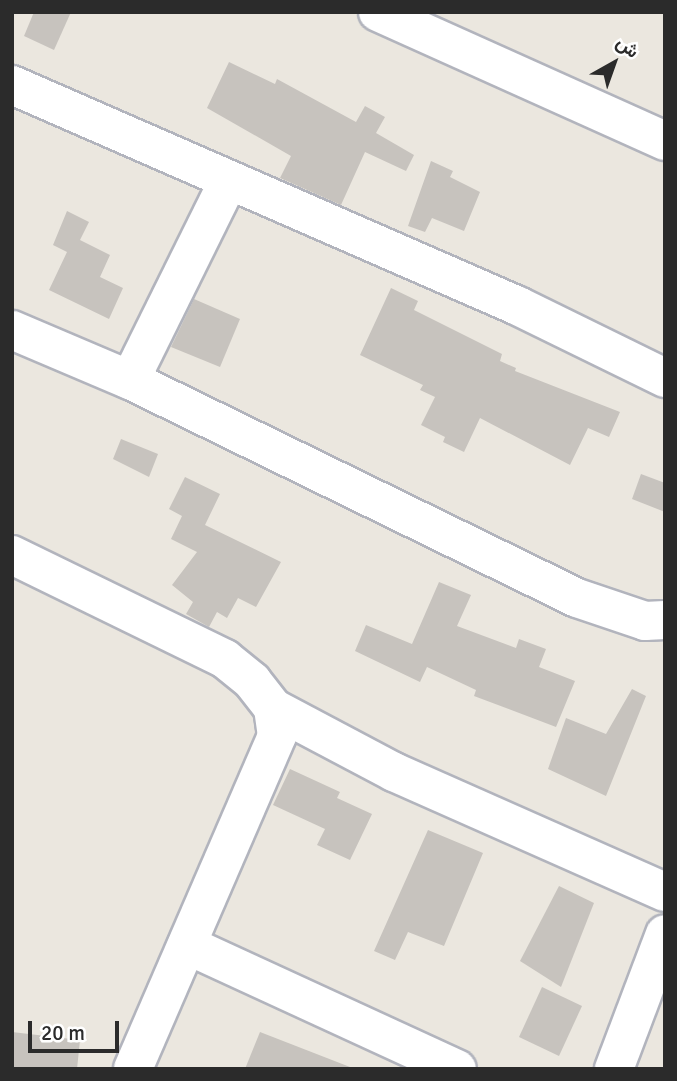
<!DOCTYPE html>
<html>
<head>
<meta charset="utf-8">
<style>
	body { margin:0 }
	#map { position:relative; width:677px; height:1081px; overflow:hidden; background:#ebe7df; font-family:Signika,Vazirmatn,sans-serif }
	div>[style] { position:absolute }
	.building>* { inset:0; background:#c7c3be }
	.roads { filter:drop-shadow(2px 0 #b2b4bd) drop-shadow(-2px 0 #b2b4bd) drop-shadow(0 2px #b2b4bd) drop-shadow(0 -2px #b2b4bd) }
	.minor>* { height:38px; margin:-19px; padding:0 19px; transform-origin:19px; border-radius:19px; background:#fff }
	span { translate:-50% -50%; white-space:nowrap; text-align:center; line-height:1.15; -webkit-text-stroke:6px #fff; paint-order:stroke }
	.frame { position:absolute; inset:0; border:14px solid #2b2b2b; pointer-events:none }
	.north { position:absolute; left:579px; top:28px; width:70px; height:70px; -webkit-text-stroke:5px #fff; paint-order:stroke; rotate:40deg; font-size:19px; font-weight:700; line-height:28px; text-align:center; color:#2b2b2b }
	.north::after { content:''; display:block; margin:auto; width:24px; height:32px; background:#2b2b2b; clip-path:polygon(50% 0,100% 100%,50% 72%,0 100%) }
	.scale { position:absolute; left:28px; top:1021px; width:91px; height:32px; box-sizing:border-box; border:4px solid #2b2b2b; border-top:0; padding-left:9px; font-size:21px; line-height:24px; white-space:nowrap; color:#2b2b2b; -webkit-text-stroke:5px #fff; paint-order:stroke }
</style>
</head>
<body>
<div id="map">
	<div class="building">
		<i style="clip-path:polygon(34px 12px,71px 12px,54px 50px,24px 36px)"></i>
		<i style="clip-path:polygon(229px 62px,275px 84px,277px 79px,356px 122px,365px 106px,385px 117px,376px 133px,414px 155px,406px 171px,365px 152px,341px 205px,280px 178px,291px 156px,207px 108px)"></i>
		<i style="clip-path:polygon(431px 161px,453px 171px,450px 177px,480px 192px,464px 231px,432px 218px,425px 232px,408px 226px)"></i>
		<i style="clip-path:polygon(67px 211px,89px 222px,80px 240px,110px 255px,100px 277px,123px 288px,109px 319px,49px 290px,67px 252px,53px 245px)"></i>
		<i style="clip-path:polygon(391px 288px,418px 301px,414px 310px,502px 354px,500px 361px,516px 368px,515px 371px,620px 412px,609px 437px,588px 428px,570px 465px,480px 418px,464px 452px,443px 442px,445px 437px,421px 425px,435px 397px,420px 390px,423px 385px,360px 355px)"></i>
		<i style="clip-path:polygon(194px 299px,240px 319px,220px 367px,171px 347px)"></i>
		<i style="clip-path:polygon(121px 439px,158px 454px,149px 477px,113px 459px)"></i>
		<i style="clip-path:polygon(641px 474px,665px 483px,665px 512px,632px 499px)"></i>
		<i style="clip-path:polygon(185px 477px,220px 494px,205px 525px,281px 562px,256px 607px,238px 598px,227px 618px,217px 612px,209px 627px,186px 614px,193px 602px,172px 585px,197px 552px,171px 539px,182px 516px,169px 509px)"></i>
		<i style="clip-path:polygon(439px 582px,471px 595px,457px 626px,516px 648px,519px 639px,546px 649px,539px 667px,575px 681px,556px 727px,474px 696px,476px 690px,427px 667px,420px 682px,355px 651px,366px 625px,412px 644px)"></i>
		<i style="clip-path:polygon(632px 689px,646px 696px,606px 796px,548px 769px,566px 718px,606px 734px)"></i>
		<i style="clip-path:polygon(290px 769px,340px 792px,337px 798px,372px 814px,350px 860px,317px 845px,325px 829px,273px 805px)"></i>
		<i style="clip-path:polygon(428px 830px,483px 853px,444px 946px,408px 932px,395px 960px,374px 951px)"></i>
		<i style="clip-path:polygon(559px 886px,594px 903px,561px 987px,520px 961px)"></i>
		<i style="clip-path:polygon(542px 987px,582px 1006px,559px 1056px,519px 1037px)"></i>
		<i style="clip-path:polygon(12px 1032px,80px 1040px,77px 1069px,12px 1069px)"></i>
		<i style="clip-path:polygon(260px 1032px,350px 1067px,350px 1069px,245px 1069px)"></i>
	</div>
	<div class="roads">
		<div class="minor">
			<i style="left:378px;top:12px;width:315px;rotate:24.2deg"></i>
			<i style="left:12px;top:85px;width:552px;rotate:23.59deg"></i>
			<i style="left:518px;top:306px;width:164px;rotate:26.1deg"></i>
			<i style="left:12px;top:330px;width:128px;rotate:23deg"></i>
			<i style="left:130px;top:380px;width:497px;rotate:26deg"></i>
			<i style="left:577px;top:598px;width:72px;rotate:18.7deg"></i>
			<i style="left:645px;top:621px;width:20px;rotate:-3deg"></i>
			<i style="left:130px;top:380px;width:223px;rotate:-63.7deg"></i>
			<i style="left:12px;top:555px;width:237px;rotate:26deg"></i>
			<i style="left:225px;top:659px;width:35px;rotate:39deg"></i>
			<i style="left:252px;top:681px;width:34px;rotate:52deg"></i>
			<i style="left:273px;top:708px;width:28px;rotate:82deg"></i>
			<i style="left:277px;top:736px;width:363px;rotate:113.4deg"></i>
			<i style="left:273px;top:708px;width:137px;rotate:27.9deg"></i>
			<i style="left:394px;top:772px;width:296px;rotate:23.9deg"></i>
			<i style="left:187px;top:945px;width:297px;rotate:24.7deg"></i>
			<i style="left:614px;top:1069px;width:144px;rotate:-69.3deg"></i>
		</div>
	</div>
	<div class="frame"></div>
	<div class="north">ش</div>
	<div class="scale">20 m</div>
</div>
</body>
</html>
